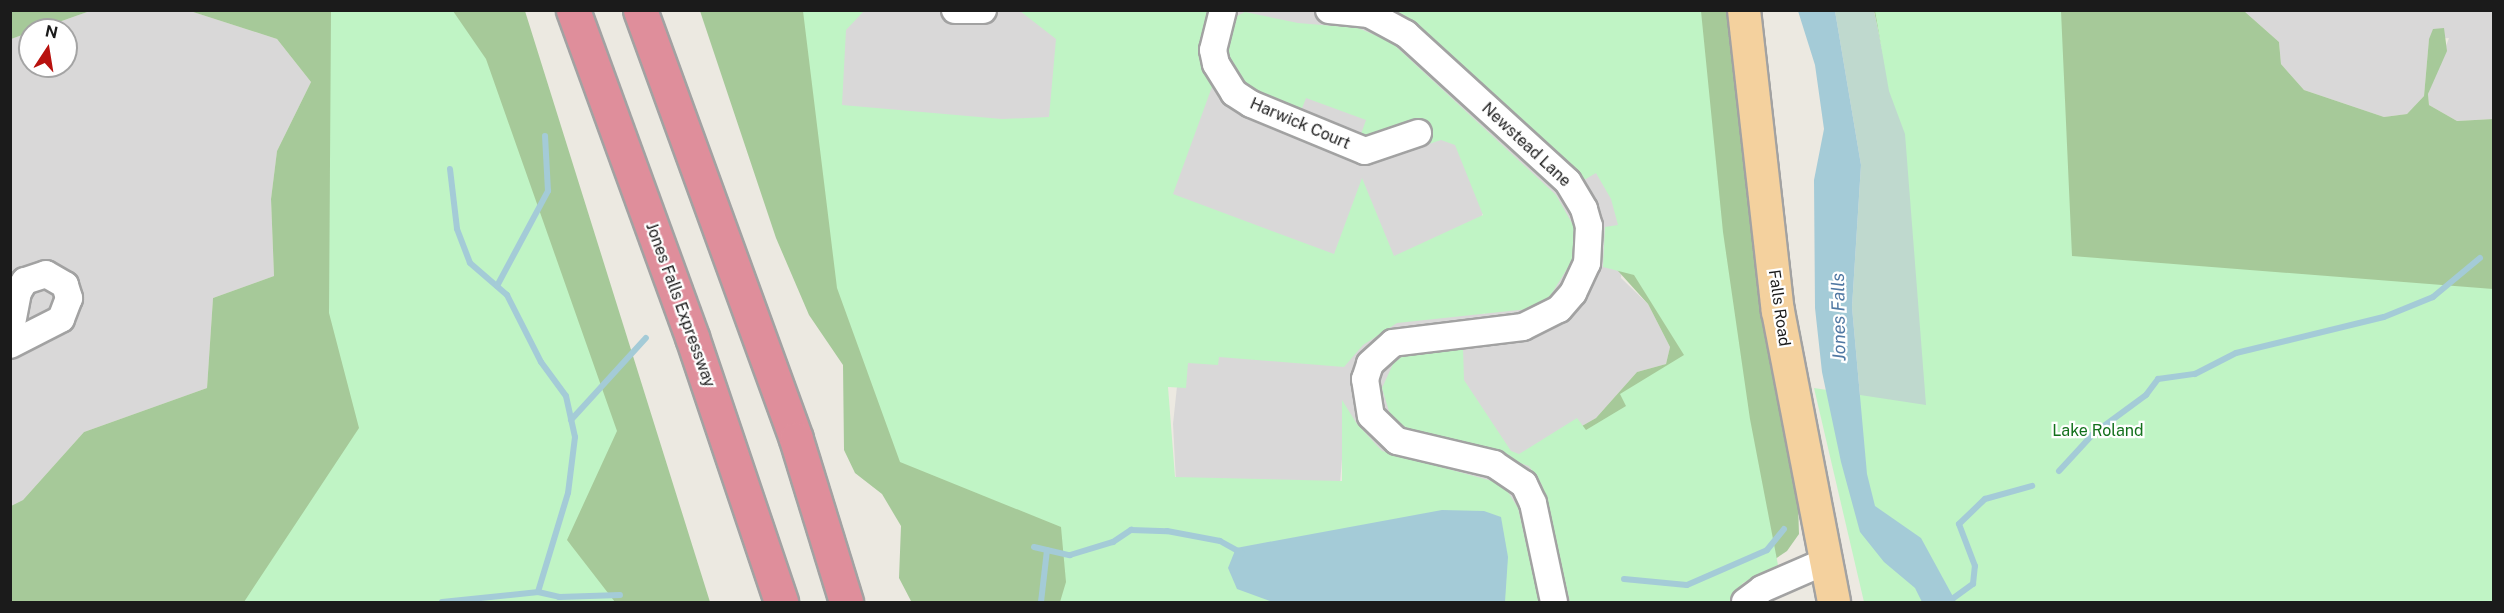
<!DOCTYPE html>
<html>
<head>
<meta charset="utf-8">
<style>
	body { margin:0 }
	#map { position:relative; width:2504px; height:613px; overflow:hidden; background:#ece9e1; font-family:"Public Sans",sans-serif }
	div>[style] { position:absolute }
	.residential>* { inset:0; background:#d9d8d8 }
	.forest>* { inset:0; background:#a6c999 }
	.wetland>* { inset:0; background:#bfd9ce }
	.park>* { inset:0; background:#c0f4c5 }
	.water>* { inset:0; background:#a4cbd7 }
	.stream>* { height:6px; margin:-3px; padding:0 3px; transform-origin:3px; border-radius:3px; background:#a4cbd7 }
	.roads { filter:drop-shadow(2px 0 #a2a2a2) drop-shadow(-2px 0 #a2a2a2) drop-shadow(0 2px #a2a2a2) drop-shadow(0 -2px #a2a2a2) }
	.minor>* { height:26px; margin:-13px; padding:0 13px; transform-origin:13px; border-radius:13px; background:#fff }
	.major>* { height:32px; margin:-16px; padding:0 16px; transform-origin:16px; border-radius:16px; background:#f4d19e }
	.highway>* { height:33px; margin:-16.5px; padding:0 16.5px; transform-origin:16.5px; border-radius:16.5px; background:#df8e9b }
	span { translate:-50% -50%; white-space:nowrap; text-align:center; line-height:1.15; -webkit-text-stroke:4.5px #fff; paint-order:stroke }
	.street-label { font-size:16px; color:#1b1b1b }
	.park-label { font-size:16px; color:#13701c }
	.water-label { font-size:18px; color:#5078a3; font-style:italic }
	.frame { position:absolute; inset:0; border:12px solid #1b1b1b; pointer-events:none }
	.north { position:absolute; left:18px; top:18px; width:60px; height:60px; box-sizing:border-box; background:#fff; border:2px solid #a4a4a4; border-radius:50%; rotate:12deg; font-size:16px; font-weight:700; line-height:24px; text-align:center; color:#1b1b1b }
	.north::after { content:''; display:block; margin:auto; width:21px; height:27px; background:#b8110e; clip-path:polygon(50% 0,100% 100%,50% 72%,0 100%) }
</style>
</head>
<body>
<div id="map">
	<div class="residential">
		<i style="clip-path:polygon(1405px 10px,1602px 157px,1627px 215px,1621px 278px,1648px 304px,1670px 347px,1666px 364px,1637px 372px,1596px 418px,1557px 440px,1593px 602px,1521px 602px,1342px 459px,1340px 483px,1176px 482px,1173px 424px,1180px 358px,1394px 313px,1485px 314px,1486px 131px,1312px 96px,1457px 141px,1484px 210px,1475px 235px,1373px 263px,1186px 227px,1163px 185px,1200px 11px)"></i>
		<i style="clip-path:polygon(90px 11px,190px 11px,277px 39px,311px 82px,277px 151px,271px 199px,274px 276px,213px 298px,207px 388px,84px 432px,23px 500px,11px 506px,10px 39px,30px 33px,30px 66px,66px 66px,66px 30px,37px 30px)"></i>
		<i style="clip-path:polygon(808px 11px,1057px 11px,1070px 60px,1053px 134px,837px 105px)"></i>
		<i style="clip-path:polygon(2244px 11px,2493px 11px,2493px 119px,2457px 121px,2429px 105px,2428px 94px,2449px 38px,2429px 39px,2424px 96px,2407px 114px,2384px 117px,2304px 90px,2281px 64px,2279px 42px)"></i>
	</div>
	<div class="forest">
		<i style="clip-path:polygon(11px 10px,90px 10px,90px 11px,11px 39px)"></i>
		<i style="clip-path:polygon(190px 11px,525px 11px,710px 602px,11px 602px,11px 506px,23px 500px,84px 432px,207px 388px,213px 298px,274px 276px,271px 199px,277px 151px,311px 82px,277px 39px)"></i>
		<i style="clip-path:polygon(700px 11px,808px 11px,838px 105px,1102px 602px,911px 601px,899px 578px,901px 526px,882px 494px,855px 473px,844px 450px,843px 365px,809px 315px,776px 238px)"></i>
		<i style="clip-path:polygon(1405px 11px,1728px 11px,1798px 503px,1799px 534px,1787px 551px,1759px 570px,1531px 455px,1596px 418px,1637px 372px,1666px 364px,1670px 347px,1648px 304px,1609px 261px,1627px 215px,1602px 157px)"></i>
		<i style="clip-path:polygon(1874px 11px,2244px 11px,2279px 42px,2281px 64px,2304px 90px,2384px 117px,2407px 114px,2424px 96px,2429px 39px,2433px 29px,2444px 28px,2447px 51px,2428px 94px,2429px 105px,2457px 121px,2493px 119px,2493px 602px,2051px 602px,1887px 73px)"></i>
	</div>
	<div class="wetland">
		<i style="clip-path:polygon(1835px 11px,1874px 11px,1887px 73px,2051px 602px,1867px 474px,1852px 307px,1861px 165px)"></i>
	</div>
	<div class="park">
		<i style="clip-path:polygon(331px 11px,453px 11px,486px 59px,617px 431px,567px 540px,615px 602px,244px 602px,359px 428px,329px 313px)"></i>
		<i style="clip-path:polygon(803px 11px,864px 11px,846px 30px,842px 105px,1002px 119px,1049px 117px,1056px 39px,1020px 11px,1208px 11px,1200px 50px,1213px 84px,1173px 194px,1334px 254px,1362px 178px,1394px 256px,1483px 215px,1455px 145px,1441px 140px,1426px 145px,1420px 126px,1372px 140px,1361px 134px,1366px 120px,1306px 98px,1301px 111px,1270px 101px,1244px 84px,1229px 63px,1227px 38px,1237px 16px,1245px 12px,1298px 23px,1358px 28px,1391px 42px,1556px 195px,1577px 232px,1572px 261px,1547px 301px,1529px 309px,1397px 323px,1363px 345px,1344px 367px,1219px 357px,1218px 365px,1188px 363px,1186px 388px,1168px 387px,1175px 477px,1342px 481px,1342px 400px,1357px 424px,1382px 451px,1503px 484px,1518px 508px,1539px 602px,1060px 602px,1066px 582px,1061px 527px,900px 462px,837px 288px)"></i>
		<i style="clip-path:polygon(1395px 11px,1701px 11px,1723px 232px,1750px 419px,1778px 565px,1743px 583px,1730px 602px,1570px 602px,1542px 485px,1529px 466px,1405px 427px,1391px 418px,1382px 388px,1393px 364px,1405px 354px,1422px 348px,1463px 348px,1464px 380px,1511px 451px,1519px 454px,1577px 418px,1586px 430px,1626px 406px,1620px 394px,1684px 355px,1634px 275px,1603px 267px,1605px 227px,1618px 225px,1611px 199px,1596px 173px,1584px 180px,1433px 38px)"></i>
		<i style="clip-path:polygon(1875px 11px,2061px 11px,2072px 256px,2493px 289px,2493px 602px,1864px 602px,1814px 388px,1926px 405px,1905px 134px,1889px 91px)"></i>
	</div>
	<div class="water">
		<i style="clip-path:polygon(1798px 11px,1835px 11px,1861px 165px,1852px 307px,1867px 474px,1875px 506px,1921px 538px,1956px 602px,1922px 602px,1915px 588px,1884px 562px,1860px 532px,1841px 462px,1822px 372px,1815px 308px,1814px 180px,1824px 129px,1815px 65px)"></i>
		<i style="clip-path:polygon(1442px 510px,1484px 511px,1501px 517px,1508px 557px,1505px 602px,1273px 602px,1237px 589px,1228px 568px,1236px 548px)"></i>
	</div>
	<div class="stream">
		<i style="left:450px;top:169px;width:60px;rotate:83.3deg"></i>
		<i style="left:457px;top:229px;width:36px;rotate:69deg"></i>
		<i style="left:470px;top:263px;width:49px;rotate:40.9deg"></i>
		<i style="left:507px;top:295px;width:75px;rotate:63.1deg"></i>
		<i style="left:541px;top:362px;width:42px;rotate:53.7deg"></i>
		<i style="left:566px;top:396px;width:42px;rotate:77.6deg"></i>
		<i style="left:575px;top:437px;width:56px;rotate:97.1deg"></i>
		<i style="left:568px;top:493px;width:103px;rotate:106.9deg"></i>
		<i style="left:497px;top:286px;width:108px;rotate:-61.8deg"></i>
		<i style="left:548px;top:191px;width:55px;rotate:-93.1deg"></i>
		<i style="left:571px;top:420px;width:111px;rotate:-47.6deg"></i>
		<i style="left:2059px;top:471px;width:50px;rotate:-47.4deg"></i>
		<i style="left:2093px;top:434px;width:66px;rotate:-36.3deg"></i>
		<i style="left:2146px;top:395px;width:20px;rotate:-53deg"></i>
		<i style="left:2158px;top:379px;width:37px;rotate:-8deg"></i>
		<i style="left:2195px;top:374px;width:46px;rotate:-27.1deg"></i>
		<i style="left:2236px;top:353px;width:152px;rotate:-13.7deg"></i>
		<i style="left:2384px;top:317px;width:53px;rotate:-22.2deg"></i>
		<i style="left:2433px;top:297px;width:61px;rotate:-39.7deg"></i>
		<i style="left:1034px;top:547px;width:37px;rotate:13deg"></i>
		<i style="left:1070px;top:555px;width:45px;rotate:-16.8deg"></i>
		<i style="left:1113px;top:542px;width:22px;rotate:-34deg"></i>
		<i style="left:1131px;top:530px;width:36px;rotate:2deg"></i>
		<i style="left:1167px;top:531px;width:54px;rotate:10.7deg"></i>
		<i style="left:1220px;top:541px;width:25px;rotate:29deg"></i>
		<i style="left:1624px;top:579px;width:63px;rotate:5.4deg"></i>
		<i style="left:1687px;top:585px;width:87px;rotate:-23.6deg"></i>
		<i style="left:1767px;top:550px;width:27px;rotate:-51deg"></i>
		<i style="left:442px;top:602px;width:97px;rotate:-5.9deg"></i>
		<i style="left:538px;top:592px;width:22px;rotate:13deg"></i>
		<i style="left:559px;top:597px;width:61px;rotate:-1.9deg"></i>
		<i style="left:1041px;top:602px;width:52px;rotate:-83.4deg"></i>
		<i style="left:1948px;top:602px;width:31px;rotate:-36deg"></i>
		<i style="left:1973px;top:584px;width:18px;rotate:-84deg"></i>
		<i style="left:1975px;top:566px;width:45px;rotate:-110.9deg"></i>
		<i style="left:1959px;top:524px;width:36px;rotate:-44deg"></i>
		<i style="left:1985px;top:499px;width:49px;rotate:-15.5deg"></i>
	</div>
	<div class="roads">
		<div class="minor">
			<i style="left:955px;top:10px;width:28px"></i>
			<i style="left:1223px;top:10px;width:41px;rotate:104deg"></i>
			<i style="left:1213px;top:50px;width:14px;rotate:78deg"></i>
			<i style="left:1216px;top:64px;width:34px;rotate:58deg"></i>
			<i style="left:1234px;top:93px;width:20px;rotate:33deg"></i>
			<i style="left:1251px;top:104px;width:123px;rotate:22.4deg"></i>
			<i style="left:1365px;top:151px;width:56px;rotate:-18.8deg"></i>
			<i style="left:1329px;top:10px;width:40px;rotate:5.7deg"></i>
			<i style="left:1369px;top:14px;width:42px;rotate:28.4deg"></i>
			<i style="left:1406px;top:34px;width:219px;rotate:42.4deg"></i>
			<i style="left:1568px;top:182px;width:31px;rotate:59deg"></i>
			<i style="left:1584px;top:209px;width:18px;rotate:74deg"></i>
			<i style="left:1589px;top:226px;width:37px;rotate:93deg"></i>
			<i style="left:1587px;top:263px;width:33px;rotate:115deg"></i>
			<i style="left:1573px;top:293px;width:21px;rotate:131deg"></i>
			<i style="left:1559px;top:309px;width:40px;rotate:153.4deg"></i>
			<i style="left:1523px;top:327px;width:131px;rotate:173deg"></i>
			<i style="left:1393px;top:343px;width:31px;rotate:138deg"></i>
			<i style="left:1370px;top:364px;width:16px;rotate:108deg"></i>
			<i style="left:1365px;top:379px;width:37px;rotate:81deg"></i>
			<i style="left:1371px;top:416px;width:36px;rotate:44deg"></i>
			<i style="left:1397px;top:441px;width:100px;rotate:13.3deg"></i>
			<i style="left:1494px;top:464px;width:36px;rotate:34deg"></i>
			<i style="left:1524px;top:484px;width:21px;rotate:65deg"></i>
			<i style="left:1533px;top:503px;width:101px;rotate:78deg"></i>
			<i style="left:10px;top:334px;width:43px;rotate:-79.2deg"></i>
			<i style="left:18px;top:292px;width:13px;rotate:-58deg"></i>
			<i style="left:25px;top:281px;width:22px;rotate:-18deg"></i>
			<i style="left:46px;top:274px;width:22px;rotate:30deg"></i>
			<i style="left:65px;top:285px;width:14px;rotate:73deg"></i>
			<i style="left:69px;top:298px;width:22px;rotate:111deg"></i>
			<i style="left:61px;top:319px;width:57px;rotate:153deg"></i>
			<i style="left:1745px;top:602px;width:21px;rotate:-37deg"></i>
			<i style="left:1762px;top:589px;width:68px;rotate:-23.5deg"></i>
		</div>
		<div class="major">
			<i style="left:1744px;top:10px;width:303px;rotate:83.6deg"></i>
			<i style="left:1778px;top:311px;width:296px;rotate:79.1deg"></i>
		</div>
		<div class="highway">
			<i style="left:573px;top:10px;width:348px;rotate:70deg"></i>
			<i style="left:692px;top:337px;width:280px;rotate:71.4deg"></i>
			<i style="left:640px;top:10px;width:456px;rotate:70deg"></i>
			<i style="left:796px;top:439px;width:170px;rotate:72.9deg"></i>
		</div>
	</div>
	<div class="street-label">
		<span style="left:1300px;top:124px;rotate:23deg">Harwick Court</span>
		<span style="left:1526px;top:145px;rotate:43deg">Newstead Lane</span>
		<span style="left:680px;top:305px;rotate:70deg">Jones Falls Expressway</span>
		<span style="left:1779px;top:308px;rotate:82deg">Falls Road</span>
	</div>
	<div class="park-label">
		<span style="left:2098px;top:431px">Lake Roland</span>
	</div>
	<div class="water-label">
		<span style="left:1839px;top:317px;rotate:-91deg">Jones Falls</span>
	</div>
	<div class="frame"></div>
	<div class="north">N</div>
</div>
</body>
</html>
